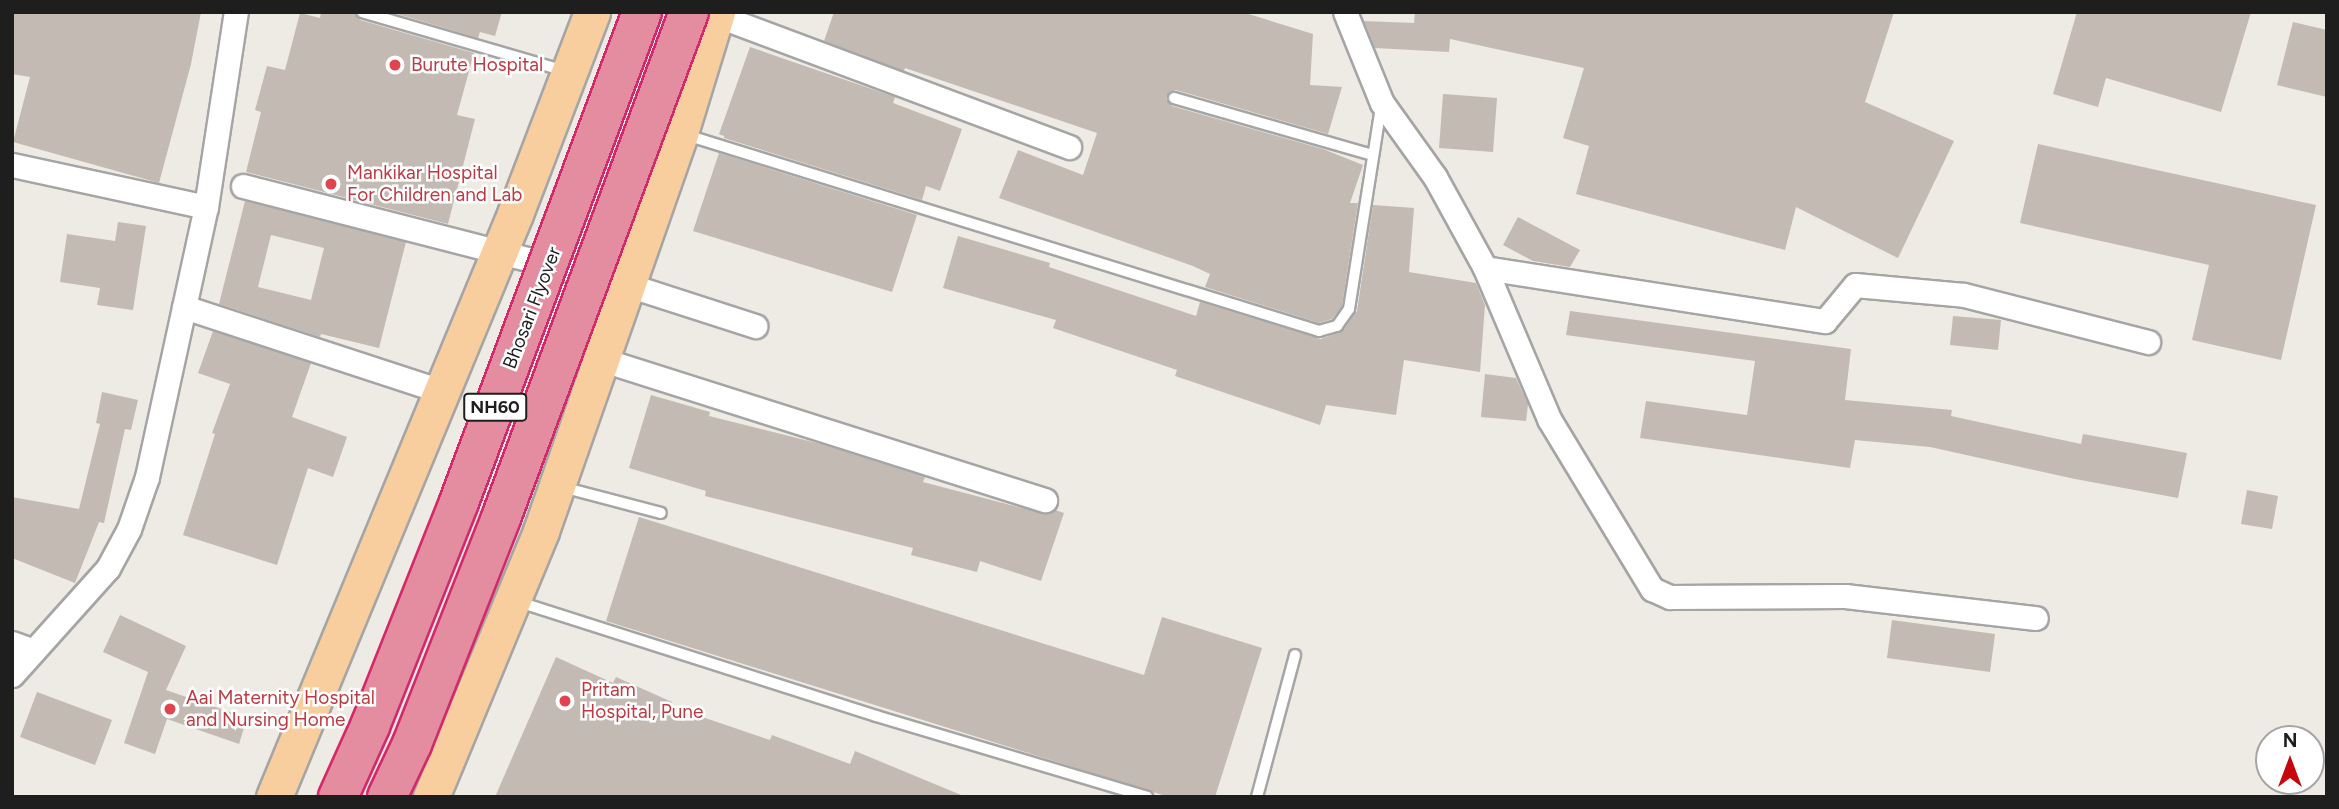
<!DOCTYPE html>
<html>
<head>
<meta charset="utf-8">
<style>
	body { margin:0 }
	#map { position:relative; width:2339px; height:809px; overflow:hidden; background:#eeeae4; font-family:Figtree,sans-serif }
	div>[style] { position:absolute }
	.building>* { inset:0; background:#c3bab3 }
	.roads { filter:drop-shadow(2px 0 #a5a5a5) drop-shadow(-2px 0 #a5a5a5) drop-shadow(0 2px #a5a5a5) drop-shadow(0 -2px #a5a5a5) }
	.lane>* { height:10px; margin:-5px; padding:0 5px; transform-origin:5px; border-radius:5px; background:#fff }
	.street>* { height:23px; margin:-11.5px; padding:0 11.5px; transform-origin:11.5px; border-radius:11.5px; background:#fff }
	.primary>* { height:35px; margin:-17.5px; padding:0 17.5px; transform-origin:17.5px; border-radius:17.5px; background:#f9ce9e }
	.bridges { filter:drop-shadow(2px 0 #d5286a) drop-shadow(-2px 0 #d5286a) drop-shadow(0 2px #d5286a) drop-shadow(0 -2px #d5286a) }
	.highway-bridge>* { height:38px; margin:-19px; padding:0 19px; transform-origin:19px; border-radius:19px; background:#e48da0 }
	.dots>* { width:19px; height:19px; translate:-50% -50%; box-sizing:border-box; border:4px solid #fff; border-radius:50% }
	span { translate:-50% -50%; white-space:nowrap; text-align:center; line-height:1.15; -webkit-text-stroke:5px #fff; paint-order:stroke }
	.shield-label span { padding:2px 5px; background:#fff; border:2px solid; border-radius:5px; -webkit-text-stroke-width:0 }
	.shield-label { font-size:18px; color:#1e1e1e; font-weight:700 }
	.health-label { font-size:19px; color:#be3a42 }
	.left { translate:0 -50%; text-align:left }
	.street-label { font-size:19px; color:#1e1e1e }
	.frame { position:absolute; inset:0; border:14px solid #1e1e1e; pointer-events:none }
	.north { position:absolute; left:2255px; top:725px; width:70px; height:70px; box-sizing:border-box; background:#fff; border:2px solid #a5a5a5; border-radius:50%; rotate:0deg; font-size:19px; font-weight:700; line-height:28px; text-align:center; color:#1e1e1e }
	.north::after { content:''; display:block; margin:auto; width:24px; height:32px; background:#c6050c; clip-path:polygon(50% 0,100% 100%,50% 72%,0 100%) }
</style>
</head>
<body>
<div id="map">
	<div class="building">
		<i style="clip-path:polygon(12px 12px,201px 12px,191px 64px,159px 183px,13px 142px,30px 77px,12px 74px)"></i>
		<i style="clip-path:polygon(321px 12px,354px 12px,360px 20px,474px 53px,457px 115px,475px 119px,448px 224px,246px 172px,261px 112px,255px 110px,267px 66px,285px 70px,300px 13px,320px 18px)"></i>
		<i style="clip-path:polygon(391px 12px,502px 12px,495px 36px,480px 32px,478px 38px)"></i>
		<i style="clip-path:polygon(834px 12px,1242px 12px,1313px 34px,1310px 85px,1342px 87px,1328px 134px,1176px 90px,1169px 92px,1166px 99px,1172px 106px,1323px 149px,1363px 165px,1350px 203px,1358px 203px,1342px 306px,1332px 319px,1319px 323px,1205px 287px,1210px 274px,1193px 266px,999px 198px,1018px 150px,1083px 175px,1097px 133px,905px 68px,904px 71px,824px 41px)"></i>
		<i style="clip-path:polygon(1415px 12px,1894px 12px,1865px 102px,1954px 141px,1898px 258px,1796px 207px,1785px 250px,1576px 194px,1589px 146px,1563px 138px,1584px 68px,1450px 39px,1449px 52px,1375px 48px,1364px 21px,1414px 23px)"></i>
		<i style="clip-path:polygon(2077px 12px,2251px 12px,2221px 112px,2106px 78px,2098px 107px,2053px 94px)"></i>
		<i style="clip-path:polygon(2293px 22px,2327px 30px,2327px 97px,2277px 85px)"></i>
		<i style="clip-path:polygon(750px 47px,895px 97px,893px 103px,962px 129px,940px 191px,926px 186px,922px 200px,724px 138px,724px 136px,719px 134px)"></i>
		<i style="clip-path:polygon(1443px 94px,1497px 98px,1493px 152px,1439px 148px)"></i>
		<i style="clip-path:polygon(2038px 144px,2316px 205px,2281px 360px,2192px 340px,2209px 265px,2020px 223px)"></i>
		<i style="clip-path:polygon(719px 153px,917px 215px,892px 292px,693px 231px)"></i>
		<i style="clip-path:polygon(evenodd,245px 201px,406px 242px,379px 348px,321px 334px,320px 337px,219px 304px,245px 201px,271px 235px,324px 248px,311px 300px,258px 287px,271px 235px)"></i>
		<i style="clip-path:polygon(1373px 205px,1414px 208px,1409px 272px,1476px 283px,1485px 305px,1480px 372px,1404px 360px,1396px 415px,1326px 405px,1320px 425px,1175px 376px,1177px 370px,1053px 328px,1056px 320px,943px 288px,958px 236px,1050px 263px,1049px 267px,1196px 316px,1200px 302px,1321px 339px,1343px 331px,1357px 311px)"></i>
		<i style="clip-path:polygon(1518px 217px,1580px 250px,1570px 267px,1533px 261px,1503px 245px)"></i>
		<i style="clip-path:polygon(118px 222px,146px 226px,133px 310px,97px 305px,100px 288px,60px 282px,67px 234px,115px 241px)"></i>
		<i style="clip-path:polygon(1570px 311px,1851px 349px,1845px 400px,1952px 410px,1951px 416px,2081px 444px,2083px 434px,2187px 453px,2178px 498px,2075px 479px,1930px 447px,1855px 440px,1850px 468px,1640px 438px,1646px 401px,1747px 415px,1755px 361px,1566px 335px)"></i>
		<i style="clip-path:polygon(1953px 316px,2001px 320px,1998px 350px,1950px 345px)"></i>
		<i style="clip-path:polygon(213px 331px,311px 363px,292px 417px,347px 437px,333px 477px,308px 468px,277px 565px,183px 535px,215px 434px,212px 433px,230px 384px,198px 373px)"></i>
		<i style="clip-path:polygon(1485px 374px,1516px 378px,1528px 404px,1526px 421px,1481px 417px)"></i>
		<i style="clip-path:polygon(102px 392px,138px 400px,131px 430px,125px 429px,104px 523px,99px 522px,75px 583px,12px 558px,12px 497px,79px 509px,100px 424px,96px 423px)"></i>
		<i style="clip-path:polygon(651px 395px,710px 412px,709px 416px,821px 444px,925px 477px,923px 482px,1041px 513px,1055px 510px,1064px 513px,1041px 581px,980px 561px,977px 572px,911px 555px,913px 548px,705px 496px,706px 491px,629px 468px)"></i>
		<i style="clip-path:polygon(2247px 490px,2278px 496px,2272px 529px,2241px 524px)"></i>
		<i style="clip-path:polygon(639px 517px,1144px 675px,1162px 617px,1262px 648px,1215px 797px,1169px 797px,606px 621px)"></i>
		<i style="clip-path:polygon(120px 615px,186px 646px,166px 690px,247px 718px,239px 744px,167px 719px,155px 754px,124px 743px,148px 672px,103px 652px)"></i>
		<i style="clip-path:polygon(1892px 620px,1995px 634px,1990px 672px,1887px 658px)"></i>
		<i style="clip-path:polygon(556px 657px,613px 683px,616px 677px,672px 702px,670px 706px,770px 740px,772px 735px,850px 764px,855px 751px,966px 797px,495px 797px)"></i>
		<i style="clip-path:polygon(37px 692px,112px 720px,95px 765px,20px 737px)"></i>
	</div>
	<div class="roads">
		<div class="lane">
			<i style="left:362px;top:12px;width:211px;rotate:16.2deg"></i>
			<i style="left:1174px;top:98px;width:207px;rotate:16deg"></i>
			<i style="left:683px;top:134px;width:666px;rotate:17.21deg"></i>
			<i style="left:1319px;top:331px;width:19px;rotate:-16deg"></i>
			<i style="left:1337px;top:326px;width:21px;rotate:-55deg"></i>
			<i style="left:1349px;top:309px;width:206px;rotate:-81deg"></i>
			<i style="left:562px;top:487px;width:102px;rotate:14.7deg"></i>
			<i style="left:519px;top:602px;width:375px;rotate:17.7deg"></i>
			<i style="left:876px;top:716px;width:283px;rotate:16.6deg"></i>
			<i style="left:1257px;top:797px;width:147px;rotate:-75deg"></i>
		</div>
		<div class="street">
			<i style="left:1345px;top:12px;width:98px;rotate:67.9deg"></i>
			<i style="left:1382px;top:103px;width:91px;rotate:54.4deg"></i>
			<i style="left:1435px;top:177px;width:104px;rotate:61.2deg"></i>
			<i style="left:1485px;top:268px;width:164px;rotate:67deg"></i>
			<i style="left:1549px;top:419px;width:199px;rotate:58.8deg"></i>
			<i style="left:1652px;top:589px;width:20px;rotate:24deg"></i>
			<i style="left:1670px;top:597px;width:175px;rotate:-0.3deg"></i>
			<i style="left:1845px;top:596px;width:192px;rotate:6.6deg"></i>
			<i style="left:716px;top:15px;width:377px;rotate:20.5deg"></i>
			<i style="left:12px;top:165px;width:198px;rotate:12.2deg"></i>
			<i style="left:243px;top:186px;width:394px;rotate:14.4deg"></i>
			<i style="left:625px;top:284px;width:137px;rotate:17.9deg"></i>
			<i style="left:1485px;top:268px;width:344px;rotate:8.9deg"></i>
			<i style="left:1825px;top:321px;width:47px;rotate:-50.2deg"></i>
			<i style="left:1855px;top:285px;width:109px;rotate:5.2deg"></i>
			<i style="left:1964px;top:295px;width:190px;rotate:14.3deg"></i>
			<i style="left:184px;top:307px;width:270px;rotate:18.1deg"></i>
			<i style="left:600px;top:359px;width:467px;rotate:17.6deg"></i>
			<i style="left:12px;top:643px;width:23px;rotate:20deg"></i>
			<i style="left:12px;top:675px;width:144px;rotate:-48.1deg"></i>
			<i style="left:108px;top:568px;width:44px;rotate:-61.7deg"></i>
			<i style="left:129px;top:529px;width:55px;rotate:-70.9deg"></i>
			<i style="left:147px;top:477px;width:276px;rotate:-77.7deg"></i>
			<i style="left:206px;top:207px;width:197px;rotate:-81.3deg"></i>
		</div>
		<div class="primary">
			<i style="left:274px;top:797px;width:631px;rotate:-67.54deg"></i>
			<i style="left:515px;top:214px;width:216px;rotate:-69.1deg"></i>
			<i style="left:431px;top:797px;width:288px;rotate:-67.5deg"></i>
			<i style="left:541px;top:531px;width:422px;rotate:-70.7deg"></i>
			<i style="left:680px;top:133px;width:127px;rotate:-73deg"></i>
		</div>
	</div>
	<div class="bridges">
		<div class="highway-bridge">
			<i style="left:338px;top:797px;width:78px;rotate:-65.7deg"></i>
			<i style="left:370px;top:726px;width:241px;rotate:-68.3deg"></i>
			<i style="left:459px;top:502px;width:523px;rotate:-69.52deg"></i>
			<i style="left:387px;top:797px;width:59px;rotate:-64.7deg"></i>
			<i style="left:412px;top:744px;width:243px;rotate:-68.5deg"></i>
			<i style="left:501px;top:518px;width:540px;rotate:-69.62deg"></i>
		</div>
	</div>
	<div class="dots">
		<i style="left:395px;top:65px;background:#e0444e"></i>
		<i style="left:331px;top:184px;background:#e0444e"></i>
		<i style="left:565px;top:701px;background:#e0444e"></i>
		<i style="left:170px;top:709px;background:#e0444e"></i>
	</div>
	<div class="shield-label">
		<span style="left:495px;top:407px">NH60</span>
	</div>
	<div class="health-label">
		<span class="left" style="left:411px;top:65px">Burute Hospital</span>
		<span class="left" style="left:347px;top:184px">Mankikar Hospital<br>For Children and Lab</span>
		<span class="left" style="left:581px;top:701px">Pritam<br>Hospital, Pune</span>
		<span class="left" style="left:186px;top:709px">Aai Maternity Hospital<br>and Nursing Home</span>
	</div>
	<div class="street-label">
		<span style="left:532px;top:308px;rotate:-69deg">Bhosari Flyover</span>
	</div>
	<div class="frame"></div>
	<div class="north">N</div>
</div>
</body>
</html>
